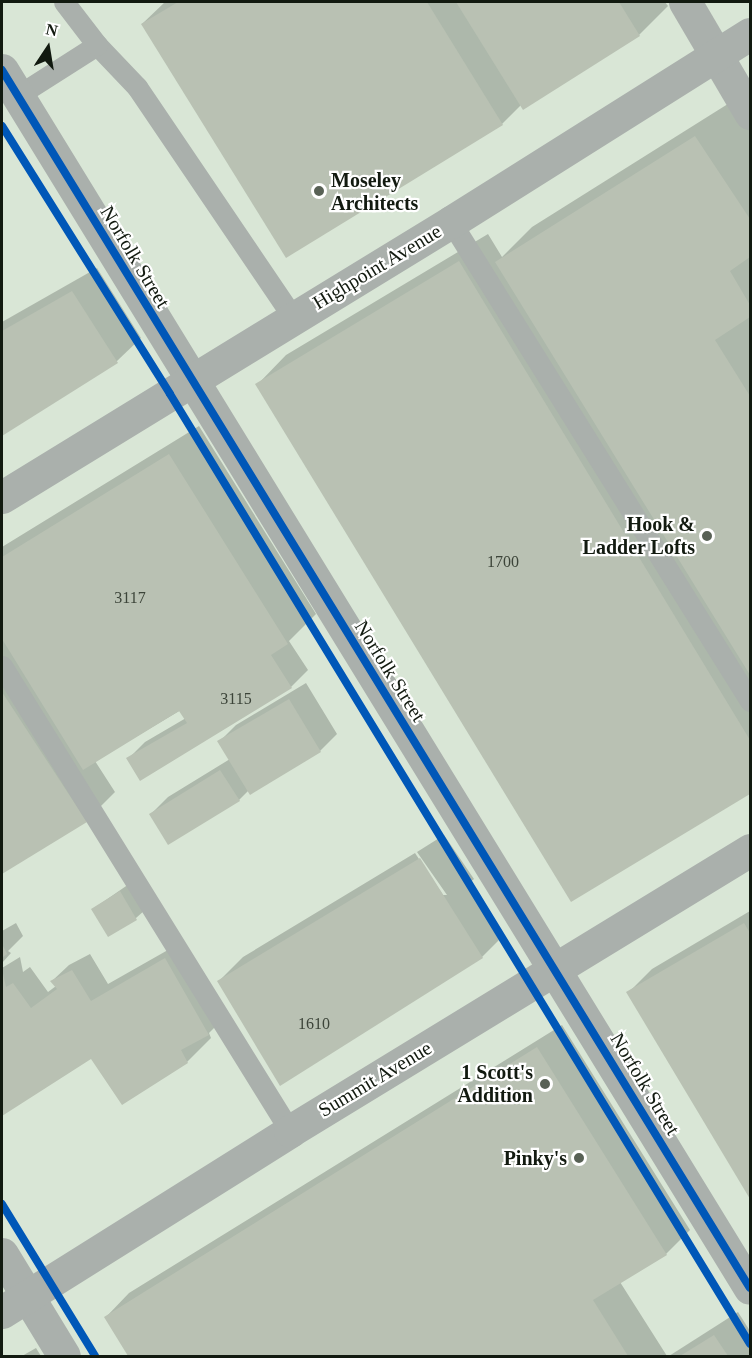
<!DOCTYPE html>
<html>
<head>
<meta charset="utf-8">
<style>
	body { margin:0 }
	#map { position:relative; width:752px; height:1358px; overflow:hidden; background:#d9e6d6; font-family:"Times New Roman",serif }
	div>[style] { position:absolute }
	.shadow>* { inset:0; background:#0003 }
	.building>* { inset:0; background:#b9c1b3 }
	.service>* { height:21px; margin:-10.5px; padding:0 10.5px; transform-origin:10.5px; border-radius:10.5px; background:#aab0ac }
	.minor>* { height:33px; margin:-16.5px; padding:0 16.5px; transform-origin:16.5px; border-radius:16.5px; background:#aab0ac }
	.cycleway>* { height:8px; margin:-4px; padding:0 4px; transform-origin:4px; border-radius:4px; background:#0057b8 }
	.dots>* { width:16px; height:16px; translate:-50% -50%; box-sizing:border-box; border:3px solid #fff; border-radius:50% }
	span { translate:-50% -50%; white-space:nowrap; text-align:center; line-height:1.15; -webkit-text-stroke:4.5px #fff; paint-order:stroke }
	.number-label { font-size:16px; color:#3c4439 }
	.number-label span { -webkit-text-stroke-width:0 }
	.poi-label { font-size:20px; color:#121a10; font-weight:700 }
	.left { translate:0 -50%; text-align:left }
	.right { translate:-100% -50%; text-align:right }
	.street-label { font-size:20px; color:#121a10 }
	.frame { position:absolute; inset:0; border:3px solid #121a10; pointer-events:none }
	.north { position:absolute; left:18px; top:18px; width:60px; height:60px; -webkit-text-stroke:4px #fff; paint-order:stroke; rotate:12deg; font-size:16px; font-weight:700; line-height:24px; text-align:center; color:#121a10 }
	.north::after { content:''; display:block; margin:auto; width:21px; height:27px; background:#121a10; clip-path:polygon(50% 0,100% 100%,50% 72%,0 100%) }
</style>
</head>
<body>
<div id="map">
	<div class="shadow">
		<i style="clip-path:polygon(165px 2px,665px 2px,668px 6px,639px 35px,521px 105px,502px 124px,142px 24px)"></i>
		<i style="clip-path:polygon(731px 102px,750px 131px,750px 792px,572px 900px,257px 385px,286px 355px,488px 234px,502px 257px,532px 227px)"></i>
		<i style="clip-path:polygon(97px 268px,141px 338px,117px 361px,2px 433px,2px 322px)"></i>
		<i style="clip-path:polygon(199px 426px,316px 614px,289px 641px,308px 670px,291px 687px,128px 759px,145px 742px,186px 718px,186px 707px,95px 761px,115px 792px,86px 821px,2px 873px,2px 547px)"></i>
		<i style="clip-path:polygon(306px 683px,337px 734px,320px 751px,249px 790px,239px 800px,151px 814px,168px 797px,230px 759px,219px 742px,236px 725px)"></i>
		<i style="clip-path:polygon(444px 835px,474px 879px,467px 885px,499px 940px,482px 957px,219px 981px,243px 957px,415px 853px,443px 895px,447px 895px,417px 852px)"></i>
		<i style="clip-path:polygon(129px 884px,145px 910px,136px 918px,109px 935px,93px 909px)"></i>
		<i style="clip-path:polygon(750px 911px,750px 1196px,628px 993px,652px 969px)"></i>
		<i style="clip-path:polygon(16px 923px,23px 936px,8px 951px,11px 953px,2px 963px,2px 931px)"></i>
		<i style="clip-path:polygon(182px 942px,225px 1017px,209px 1033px,211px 1038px,187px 1062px,92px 1057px,2px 1114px,2px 968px,20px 957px,23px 972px,30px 967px,48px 992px,56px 986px,52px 981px,69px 965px,90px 954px,108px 984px)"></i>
		<i style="clip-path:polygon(562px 1025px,690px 1230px,666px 1254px,620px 1282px,667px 1356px,130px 1356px,106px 1317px,129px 1293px)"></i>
		<i style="clip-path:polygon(738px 1312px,750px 1331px,750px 1356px,669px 1356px)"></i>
		<i style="clip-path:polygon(36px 1348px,41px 1356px,22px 1356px)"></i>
	</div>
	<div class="building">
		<i style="clip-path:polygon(178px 2px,427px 2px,503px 125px,286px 258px,141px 24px)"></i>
		<i style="clip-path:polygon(456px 2px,619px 2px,640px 36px,523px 110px)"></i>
		<i style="clip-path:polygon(695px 136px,750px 219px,750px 257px,730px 271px,750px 305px,750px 317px,715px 340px,750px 396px,750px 675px,495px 262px)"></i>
		<i style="clip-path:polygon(459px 261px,750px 740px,750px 794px,571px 902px,255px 384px)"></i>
		<i style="clip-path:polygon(72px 291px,118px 363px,2px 436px,2px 331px)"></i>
		<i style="clip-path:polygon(169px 454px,288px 644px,271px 655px,292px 688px,140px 781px,126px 758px,187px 723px,179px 711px,83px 770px,2px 639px,2px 557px)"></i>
		<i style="clip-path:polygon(2px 692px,87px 822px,2px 874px)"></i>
		<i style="clip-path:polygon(289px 699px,321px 752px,250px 795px,217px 741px)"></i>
		<i style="clip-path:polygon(220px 770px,240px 801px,168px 845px,149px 814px)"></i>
		<i style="clip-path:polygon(420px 858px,483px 958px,280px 1086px,217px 981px)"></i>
		<i style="clip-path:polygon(120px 891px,137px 920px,108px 937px,91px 909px)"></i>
		<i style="clip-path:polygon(744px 923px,750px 933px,750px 1199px,626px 992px)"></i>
		<i style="clip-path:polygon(2px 944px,7px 954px,2px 958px)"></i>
		<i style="clip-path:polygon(165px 958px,209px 1035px,181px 1050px,188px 1063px,122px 1105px,91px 1059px,2px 1116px,2px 969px,6px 987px,13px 983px,31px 1008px,57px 989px,50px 981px,72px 970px,91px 1001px)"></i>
		<i style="clip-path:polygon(537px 1047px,667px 1255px,593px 1300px,628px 1356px,128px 1356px,104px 1317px)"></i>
		<i style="clip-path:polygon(714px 1335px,728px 1356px,680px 1356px)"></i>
	</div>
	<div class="service">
		<i style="left:97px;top:45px;width:58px;rotate:46.4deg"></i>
		<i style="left:137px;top:87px;width:278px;rotate:55.9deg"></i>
		<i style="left:17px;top:96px;width:95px;rotate:-32.5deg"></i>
		<i style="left:97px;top:45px;width:54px;rotate:-127.5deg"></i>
		<i style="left:451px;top:222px;width:565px;rotate:58.03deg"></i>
		<i style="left:2px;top:666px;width:547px;rotate:58.23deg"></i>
	</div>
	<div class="minor">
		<i style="left:685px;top:2px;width:129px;rotate:59.6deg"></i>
		<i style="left:2px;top:70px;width:1429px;rotate:58.45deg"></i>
		<i style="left:2px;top:497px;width:527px;rotate:-31.49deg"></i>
		<i style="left:451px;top:222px;width:353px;rotate:-32.2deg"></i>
		<i style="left:2px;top:1254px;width:119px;rotate:58.7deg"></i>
		<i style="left:2px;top:1312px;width:340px;rotate:-32.1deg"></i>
		<i style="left:290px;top:1131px;width:539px;rotate:-31.42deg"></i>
	</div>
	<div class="cycleway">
		<i style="left:2px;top:70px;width:1429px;rotate:58.45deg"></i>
		<i style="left:2px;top:126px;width:316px;rotate:57.9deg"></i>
		<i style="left:170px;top:394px;width:1113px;rotate:58.59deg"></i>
		<i style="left:2px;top:1204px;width:178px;rotate:58.5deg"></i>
	</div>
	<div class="dots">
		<i style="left:319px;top:191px;background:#586155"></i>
		<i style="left:707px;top:536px;background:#586155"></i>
		<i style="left:545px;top:1084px;background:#586155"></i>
		<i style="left:579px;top:1158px;background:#586155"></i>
	</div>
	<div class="number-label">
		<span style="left:503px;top:562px">1700</span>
		<span style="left:130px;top:598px">3117</span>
		<span style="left:236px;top:699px">3115</span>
		<span style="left:314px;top:1024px">1610</span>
	</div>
	<div class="poi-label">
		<span class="left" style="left:331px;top:192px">Moseley<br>Architects</span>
		<span class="right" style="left:695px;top:536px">Hook &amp;<br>Ladder Lofts</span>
		<span class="right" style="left:533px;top:1084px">1 Scott's<br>Addition</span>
		<span class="right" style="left:567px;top:1158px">Pinky's</span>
	</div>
	<div class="street-label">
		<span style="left:135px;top:257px;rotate:59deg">Norfolk Street</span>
		<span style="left:377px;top:267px;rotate:-31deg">Highpoint Avenue</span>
		<span style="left:390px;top:671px;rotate:58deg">Norfolk Street</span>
		<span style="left:375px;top:1079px;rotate:-31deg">Summit Avenue</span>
		<span style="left:645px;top:1084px;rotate:59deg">Norfolk Street</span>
	</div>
	<div class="frame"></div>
	<div class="north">N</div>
</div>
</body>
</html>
